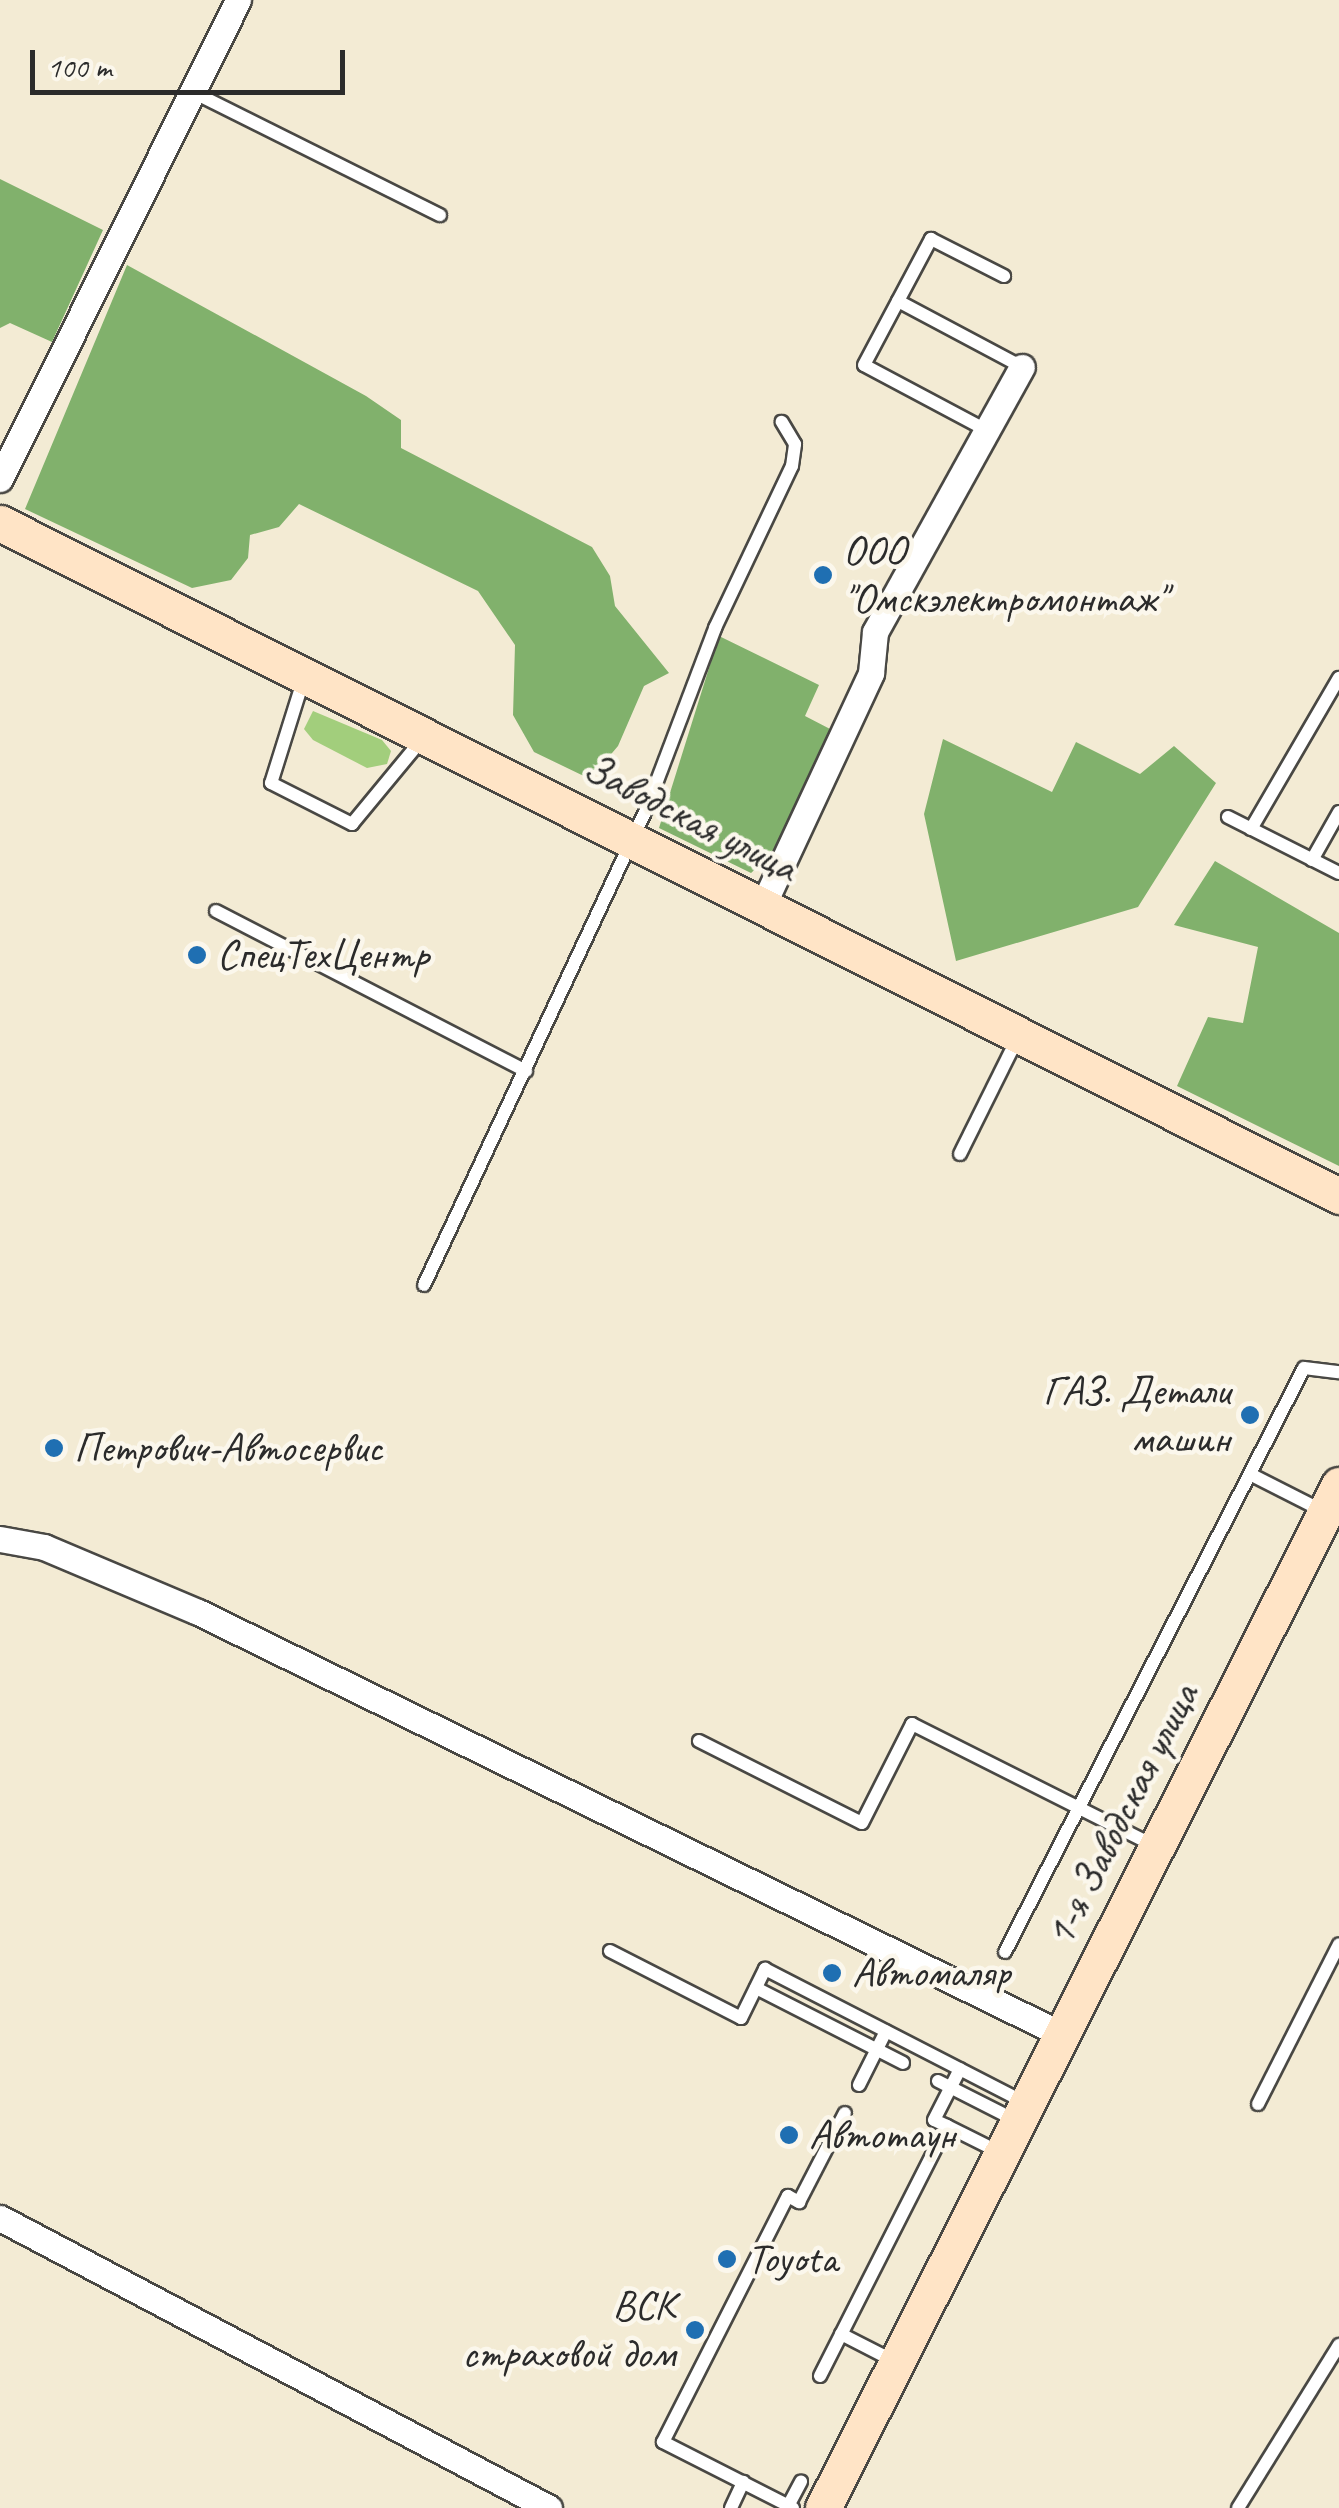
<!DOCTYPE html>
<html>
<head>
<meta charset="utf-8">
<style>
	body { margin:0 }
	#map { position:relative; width:1339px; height:2508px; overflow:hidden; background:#f3ebd4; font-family:Caveat,sans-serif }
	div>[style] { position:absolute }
	.green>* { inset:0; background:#a2ce7c }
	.forest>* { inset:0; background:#81b16c }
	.roads { filter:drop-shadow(2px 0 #494844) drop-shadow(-2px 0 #494844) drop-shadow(0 2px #494844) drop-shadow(0 -2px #494844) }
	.lane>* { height:12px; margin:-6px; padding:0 6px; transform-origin:6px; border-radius:6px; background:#fff }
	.street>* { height:25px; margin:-12.5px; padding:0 12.5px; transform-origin:12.5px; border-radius:12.5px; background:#fff }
	.secondary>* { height:35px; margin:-17.5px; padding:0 17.5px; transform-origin:17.5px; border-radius:17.5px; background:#ffe4c6 }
	.dots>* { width:28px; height:28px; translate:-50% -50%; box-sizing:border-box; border:5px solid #fbf7ec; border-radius:50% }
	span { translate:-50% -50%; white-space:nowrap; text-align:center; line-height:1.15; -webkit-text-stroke:9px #fbf7ec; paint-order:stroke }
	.poi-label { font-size:42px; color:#2b2b2b }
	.left { translate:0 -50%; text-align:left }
	.right { translate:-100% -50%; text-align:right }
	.street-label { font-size:42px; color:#2b2b2b }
	.scale { position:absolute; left:30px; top:50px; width:315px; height:45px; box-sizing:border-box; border:5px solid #2b2b2b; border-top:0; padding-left:12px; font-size:30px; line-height:35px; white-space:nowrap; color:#2b2b2b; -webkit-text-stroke:8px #fbf7ec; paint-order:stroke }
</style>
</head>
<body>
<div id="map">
	<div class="green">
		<i style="clip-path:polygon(313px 711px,382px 740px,391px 751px,387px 764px,367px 768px,313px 740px,304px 729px)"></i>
	</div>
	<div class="forest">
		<i style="clip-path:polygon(0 179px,103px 230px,52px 342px,10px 323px,0 328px)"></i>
		<i style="clip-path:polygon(127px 265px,366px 396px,401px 420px,401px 448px,592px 547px,610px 576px,615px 606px,669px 673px,644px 686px,618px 746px,590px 779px,534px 752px,513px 715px,515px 645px,478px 591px,299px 504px,279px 527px,250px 535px,248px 558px,231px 580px,192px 588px,25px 509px)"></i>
		<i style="clip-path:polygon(719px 636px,819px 685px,805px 716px,832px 730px,784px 843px,751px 873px,659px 828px)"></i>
		<i style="clip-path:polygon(943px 739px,1052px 792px,1076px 742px,1140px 774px,1174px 746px,1216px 783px,1138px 907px,956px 961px,924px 814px)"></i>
		<i style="clip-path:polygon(1215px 861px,1339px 933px,1339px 1166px,1177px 1086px,1208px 1017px,1243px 1023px,1258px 947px,1174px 925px)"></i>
	</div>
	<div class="roads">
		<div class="lane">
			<i style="left:193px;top:92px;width:276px;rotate:26.5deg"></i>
			<i style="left:898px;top:301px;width:140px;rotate:28deg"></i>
			<i style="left:988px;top:431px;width:140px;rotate:-152deg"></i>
			<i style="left:864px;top:365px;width:143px;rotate:-62deg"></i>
			<i style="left:931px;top:239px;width:82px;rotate:26.9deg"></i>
			<i style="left:304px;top:678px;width:110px;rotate:107.4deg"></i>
			<i style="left:271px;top:783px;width:91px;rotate:26.8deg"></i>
			<i style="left:352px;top:824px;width:113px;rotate:-50.4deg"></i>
			<i style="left:1228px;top:817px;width:124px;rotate:26.8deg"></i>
			<i style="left:1251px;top:829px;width:175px;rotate:-59.8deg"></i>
			<i style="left:1312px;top:860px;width:55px;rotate:-60.6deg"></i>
			<i style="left:216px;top:911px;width:349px;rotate:27.3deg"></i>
			<i style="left:960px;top:1154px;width:131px;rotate:-63.6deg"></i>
			<i style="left:424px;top:1285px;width:524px;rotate:-64.95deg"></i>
			<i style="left:646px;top:810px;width:195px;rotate:-69.2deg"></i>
			<i style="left:715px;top:628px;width:179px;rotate:-64.6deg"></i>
			<i style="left:792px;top:466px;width:22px;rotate:-82deg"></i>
			<i style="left:795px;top:444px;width:26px;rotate:-121deg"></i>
			<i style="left:1250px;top:1474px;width:82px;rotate:26.9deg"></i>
			<i style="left:699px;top:1741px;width:182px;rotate:26.7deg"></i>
			<i style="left:862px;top:1823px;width:111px;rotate:-63.2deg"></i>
			<i style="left:912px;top:1724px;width:272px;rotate:26.7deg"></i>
			<i style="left:610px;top:1951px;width:147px;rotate:27.1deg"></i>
			<i style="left:741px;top:2018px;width:55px;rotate:-63.9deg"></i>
			<i style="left:765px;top:1969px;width:291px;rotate:27.2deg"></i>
			<i style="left:1005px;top:1952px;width:656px;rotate:-62.89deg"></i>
			<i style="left:1304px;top:1368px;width:35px;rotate:7deg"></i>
			<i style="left:756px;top:1988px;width:165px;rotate:27deg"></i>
			<i style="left:938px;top:2081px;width:86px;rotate:26.9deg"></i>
			<i style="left:859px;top:2085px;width:60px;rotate:-63.4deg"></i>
			<i style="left:1258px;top:2104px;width:179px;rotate:-63.1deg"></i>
			<i style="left:947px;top:2126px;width:14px;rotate:-155deg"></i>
			<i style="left:934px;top:2120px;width:57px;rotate:-63deg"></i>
			<i style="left:841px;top:2334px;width:59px;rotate:27deg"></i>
			<i style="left:820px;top:2376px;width:280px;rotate:-63.1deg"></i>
			<i style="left:947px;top:2126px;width:58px;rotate:26.6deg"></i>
			<i style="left:731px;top:2508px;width:29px;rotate:-65deg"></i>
			<i style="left:787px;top:2508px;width:30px;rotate:-62deg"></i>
			<i style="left:793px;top:2508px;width:146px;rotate:-153.1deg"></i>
			<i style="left:663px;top:2442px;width:276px;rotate:-63.1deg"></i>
			<i style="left:788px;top:2196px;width:13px;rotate:29deg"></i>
			<i style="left:799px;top:2202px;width:100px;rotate:-62.7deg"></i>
			<i style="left:1238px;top:2508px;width:192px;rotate:-58.2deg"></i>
		</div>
		<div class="street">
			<i style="left:0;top:479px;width:535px;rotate:-63.58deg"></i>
			<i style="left:763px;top:905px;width:256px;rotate:-65deg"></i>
			<i style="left:871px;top:673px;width:41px;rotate:-84.4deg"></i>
			<i style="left:875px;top:632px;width:303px;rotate:-61deg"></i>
			<i style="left:0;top:1539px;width:45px;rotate:10.3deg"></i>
			<i style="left:44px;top:1547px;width:167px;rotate:22.9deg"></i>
			<i style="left:198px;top:1612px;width:961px;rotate:26.06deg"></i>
			<i style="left:0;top:2218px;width:621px;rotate:27.84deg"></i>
		</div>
		<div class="secondary">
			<i style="left:0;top:523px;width:1499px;rotate:26.68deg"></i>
			<i style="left:823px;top:2508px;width:1146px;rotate:-63.23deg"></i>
		</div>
	</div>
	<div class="dots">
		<i style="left:823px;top:575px;background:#1f6fb2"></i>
		<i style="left:197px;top:955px;background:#1f6fb2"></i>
		<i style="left:1250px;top:1415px;background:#1f6fb2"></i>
		<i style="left:54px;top:1448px;background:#1f6fb2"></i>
		<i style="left:832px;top:1973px;background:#1f6fb2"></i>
		<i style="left:789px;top:2135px;background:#1f6fb2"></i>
		<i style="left:727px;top:2259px;background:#1f6fb2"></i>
		<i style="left:695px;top:2330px;background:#1f6fb2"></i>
	</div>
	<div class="poi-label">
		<span class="left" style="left:843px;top:575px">ООО<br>"Омскэлектромонтаж"</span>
		<span class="left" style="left:217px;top:955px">СпецТехЦентр</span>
		<span class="right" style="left:1230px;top:1415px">ГАЗ. Детали<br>машин</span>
		<span class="left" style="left:74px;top:1448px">Петрович-Автосервис</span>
		<span class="left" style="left:852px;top:1973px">Автомаляр</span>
		<span class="left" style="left:809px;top:2135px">Автотаун</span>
		<span class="left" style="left:747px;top:2259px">Toyota</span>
		<span class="right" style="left:675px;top:2330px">ВСК<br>страховой дом</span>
	</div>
	<div class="street-label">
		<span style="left:690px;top:818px;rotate:27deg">Заводская улица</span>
		<span style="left:1122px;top:1815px;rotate:-63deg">1-я Заводская улица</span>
	</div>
	<div class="scale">100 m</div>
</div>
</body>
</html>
